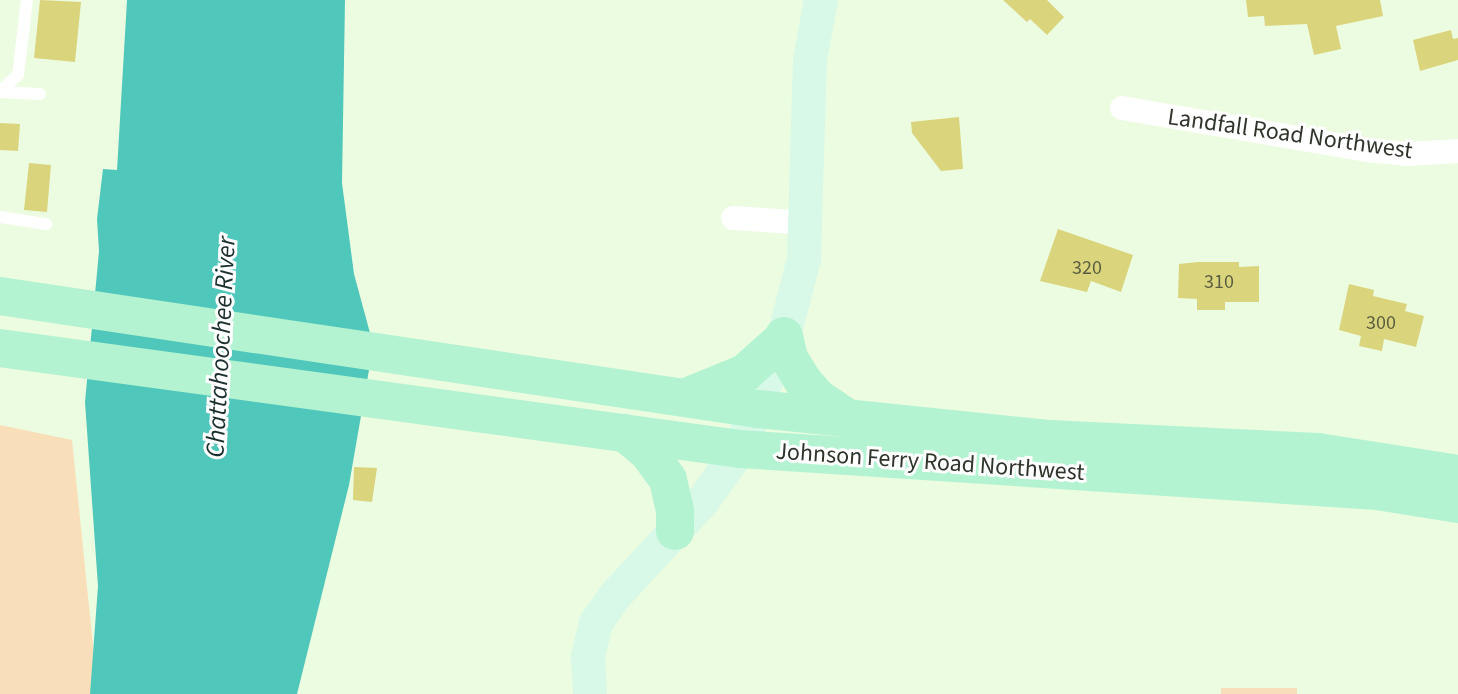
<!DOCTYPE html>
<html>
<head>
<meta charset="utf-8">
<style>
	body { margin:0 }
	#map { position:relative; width:1458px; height:694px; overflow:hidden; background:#ecfce0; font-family:"Source Sans 3",sans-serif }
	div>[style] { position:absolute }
	.green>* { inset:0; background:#f9dfb9 }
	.water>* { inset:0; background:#4fc7bb }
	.building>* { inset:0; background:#dad47d }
	.lane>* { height:12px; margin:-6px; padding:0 6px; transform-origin:6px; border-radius:6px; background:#fff }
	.street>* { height:24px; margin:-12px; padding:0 12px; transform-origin:12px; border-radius:12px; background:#fff }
	.secondary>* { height:34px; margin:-17px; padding:0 17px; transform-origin:17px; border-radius:17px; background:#d9f9e8 }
	.primary>* { height:38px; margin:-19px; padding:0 19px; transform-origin:19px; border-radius:19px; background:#b3f3d1 }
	span { translate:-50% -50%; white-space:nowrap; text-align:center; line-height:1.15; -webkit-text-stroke:6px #fff; paint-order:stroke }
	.number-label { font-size:20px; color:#5a5d40 }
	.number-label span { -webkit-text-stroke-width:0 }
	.street-label { font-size:24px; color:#2f352b }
	.water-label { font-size:26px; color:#1b302e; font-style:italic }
</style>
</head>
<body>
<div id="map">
	<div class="green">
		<i style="clip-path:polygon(0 425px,72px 440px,98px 694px,0 694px)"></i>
		<i style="clip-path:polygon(1221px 688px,1297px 688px,1297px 694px,1221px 694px)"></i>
	</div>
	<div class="water">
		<i style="clip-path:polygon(127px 0,345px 0,342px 183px,354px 274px,370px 333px,370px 364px,349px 485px,297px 694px,90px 694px,98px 586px,85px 402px,99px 251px,97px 219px,103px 169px,117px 170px)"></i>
	</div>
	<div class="building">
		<i style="clip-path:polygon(40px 0,81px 2px,75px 62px,34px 58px)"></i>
		<i style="clip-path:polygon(1003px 0,1047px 0,1064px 17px,1047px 35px,1030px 19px,1027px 22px)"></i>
		<i style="clip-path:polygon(1246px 0,1380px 0,1383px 16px,1336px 26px,1341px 49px,1314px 55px,1307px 24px,1265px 26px,1264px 16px,1248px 17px)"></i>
		<i style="clip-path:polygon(1451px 30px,1453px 39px,1458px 38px,1458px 60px,1420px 71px,1413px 40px)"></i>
		<i style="clip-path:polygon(959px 117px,963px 169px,941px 171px,912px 133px,911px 122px)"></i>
		<i style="clip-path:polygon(0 123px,20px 124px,18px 151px,0 150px)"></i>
		<i style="clip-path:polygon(29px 163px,51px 165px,47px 212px,24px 210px)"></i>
		<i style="clip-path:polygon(1058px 229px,1133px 255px,1121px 292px,1091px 281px,1087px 292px,1040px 281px)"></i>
		<i style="clip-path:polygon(1198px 262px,1239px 262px,1239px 267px,1259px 266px,1259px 302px,1225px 302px,1225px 310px,1197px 310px,1197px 299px,1178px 298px,1179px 264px)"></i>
		<i style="clip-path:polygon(1349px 284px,1374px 290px,1373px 296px,1407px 304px,1405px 311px,1424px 316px,1416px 347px,1384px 339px,1382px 351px,1359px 346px,1361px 336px,1339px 330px)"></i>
		<i style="clip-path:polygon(354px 467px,377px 468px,372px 502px,353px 500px)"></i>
	</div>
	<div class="lane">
		<i style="left:0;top:91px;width:24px;rotate:-42deg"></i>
		<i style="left:18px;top:75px;width:76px;rotate:-83.2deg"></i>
		<i style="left:0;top:92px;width:40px;rotate:2.9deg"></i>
		<i style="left:0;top:217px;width:47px;rotate:8.7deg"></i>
	</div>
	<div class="street">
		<i style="left:1122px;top:108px;width:250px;rotate:9.7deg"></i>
		<i style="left:1368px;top:150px;width:40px;rotate:5.7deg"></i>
		<i style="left:1408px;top:154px;width:50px;rotate:-3.4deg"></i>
		<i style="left:733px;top:218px;width:75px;rotate:3.8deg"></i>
	</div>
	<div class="secondary">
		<i style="left:590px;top:694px;width:37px;rotate:-93deg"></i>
		<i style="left:588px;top:657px;width:35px;rotate:-77deg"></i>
		<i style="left:596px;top:623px;width:32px;rotate:-55deg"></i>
		<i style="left:614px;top:597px;width:131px;rotate:-47.2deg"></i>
		<i style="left:703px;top:501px;width:64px;rotate:-54.6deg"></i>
		<i style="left:740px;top:449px;width:121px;rotate:-68.7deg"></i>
		<i style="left:784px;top:336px;width:80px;rotate:-75.4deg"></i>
		<i style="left:804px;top:259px;width:199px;rotate:-88.3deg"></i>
		<i style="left:810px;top:60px;width:61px;rotate:-79.6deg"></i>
	</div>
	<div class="primary">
		<i style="left:0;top:296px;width:766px;rotate:8.48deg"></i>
		<i style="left:758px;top:409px;width:294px;rotate:5.9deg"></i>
		<i style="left:1050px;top:439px;width:268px;rotate:2.8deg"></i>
		<i style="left:1318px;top:452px;width:142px;rotate:8.9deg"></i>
		<i style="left:784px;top:336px;width:23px;rotate:77deg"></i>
		<i style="left:789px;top:358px;width:27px;rotate:59deg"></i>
		<i style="left:803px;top:381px;width:23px;rotate:49deg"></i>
		<i style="left:818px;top:398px;width:37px;rotate:34deg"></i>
		<i style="left:0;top:348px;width:747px;rotate:7.77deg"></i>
		<i style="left:740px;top:449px;width:638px;rotate:3.77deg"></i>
		<i style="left:1377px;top:491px;width:82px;rotate:9.1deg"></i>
		<i style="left:686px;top:397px;width:64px;rotate:-22.1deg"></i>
		<i style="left:745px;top:373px;width:51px;rotate:-41.8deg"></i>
		<i style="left:625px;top:433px;width:30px;rotate:40deg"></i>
		<i style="left:648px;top:452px;width:34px;rotate:54deg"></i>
		<i style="left:668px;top:480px;width:32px;rotate:77deg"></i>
		<i style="left:675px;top:511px;width:20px;rotate:90deg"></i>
	</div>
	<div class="number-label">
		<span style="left:1087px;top:268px">320</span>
		<span style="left:1219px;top:282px">310</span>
		<span style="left:1381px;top:323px">300</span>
	</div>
	<div class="street-label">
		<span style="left:1290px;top:134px;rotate:8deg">Landfall Road Northwest</span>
		<span style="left:930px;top:462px;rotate:4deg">Johnson Ferry Road Northwest</span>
	</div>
	<div class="water-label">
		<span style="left:221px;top:347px;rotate:-87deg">Chattahoochee River</span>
	</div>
</div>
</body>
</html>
